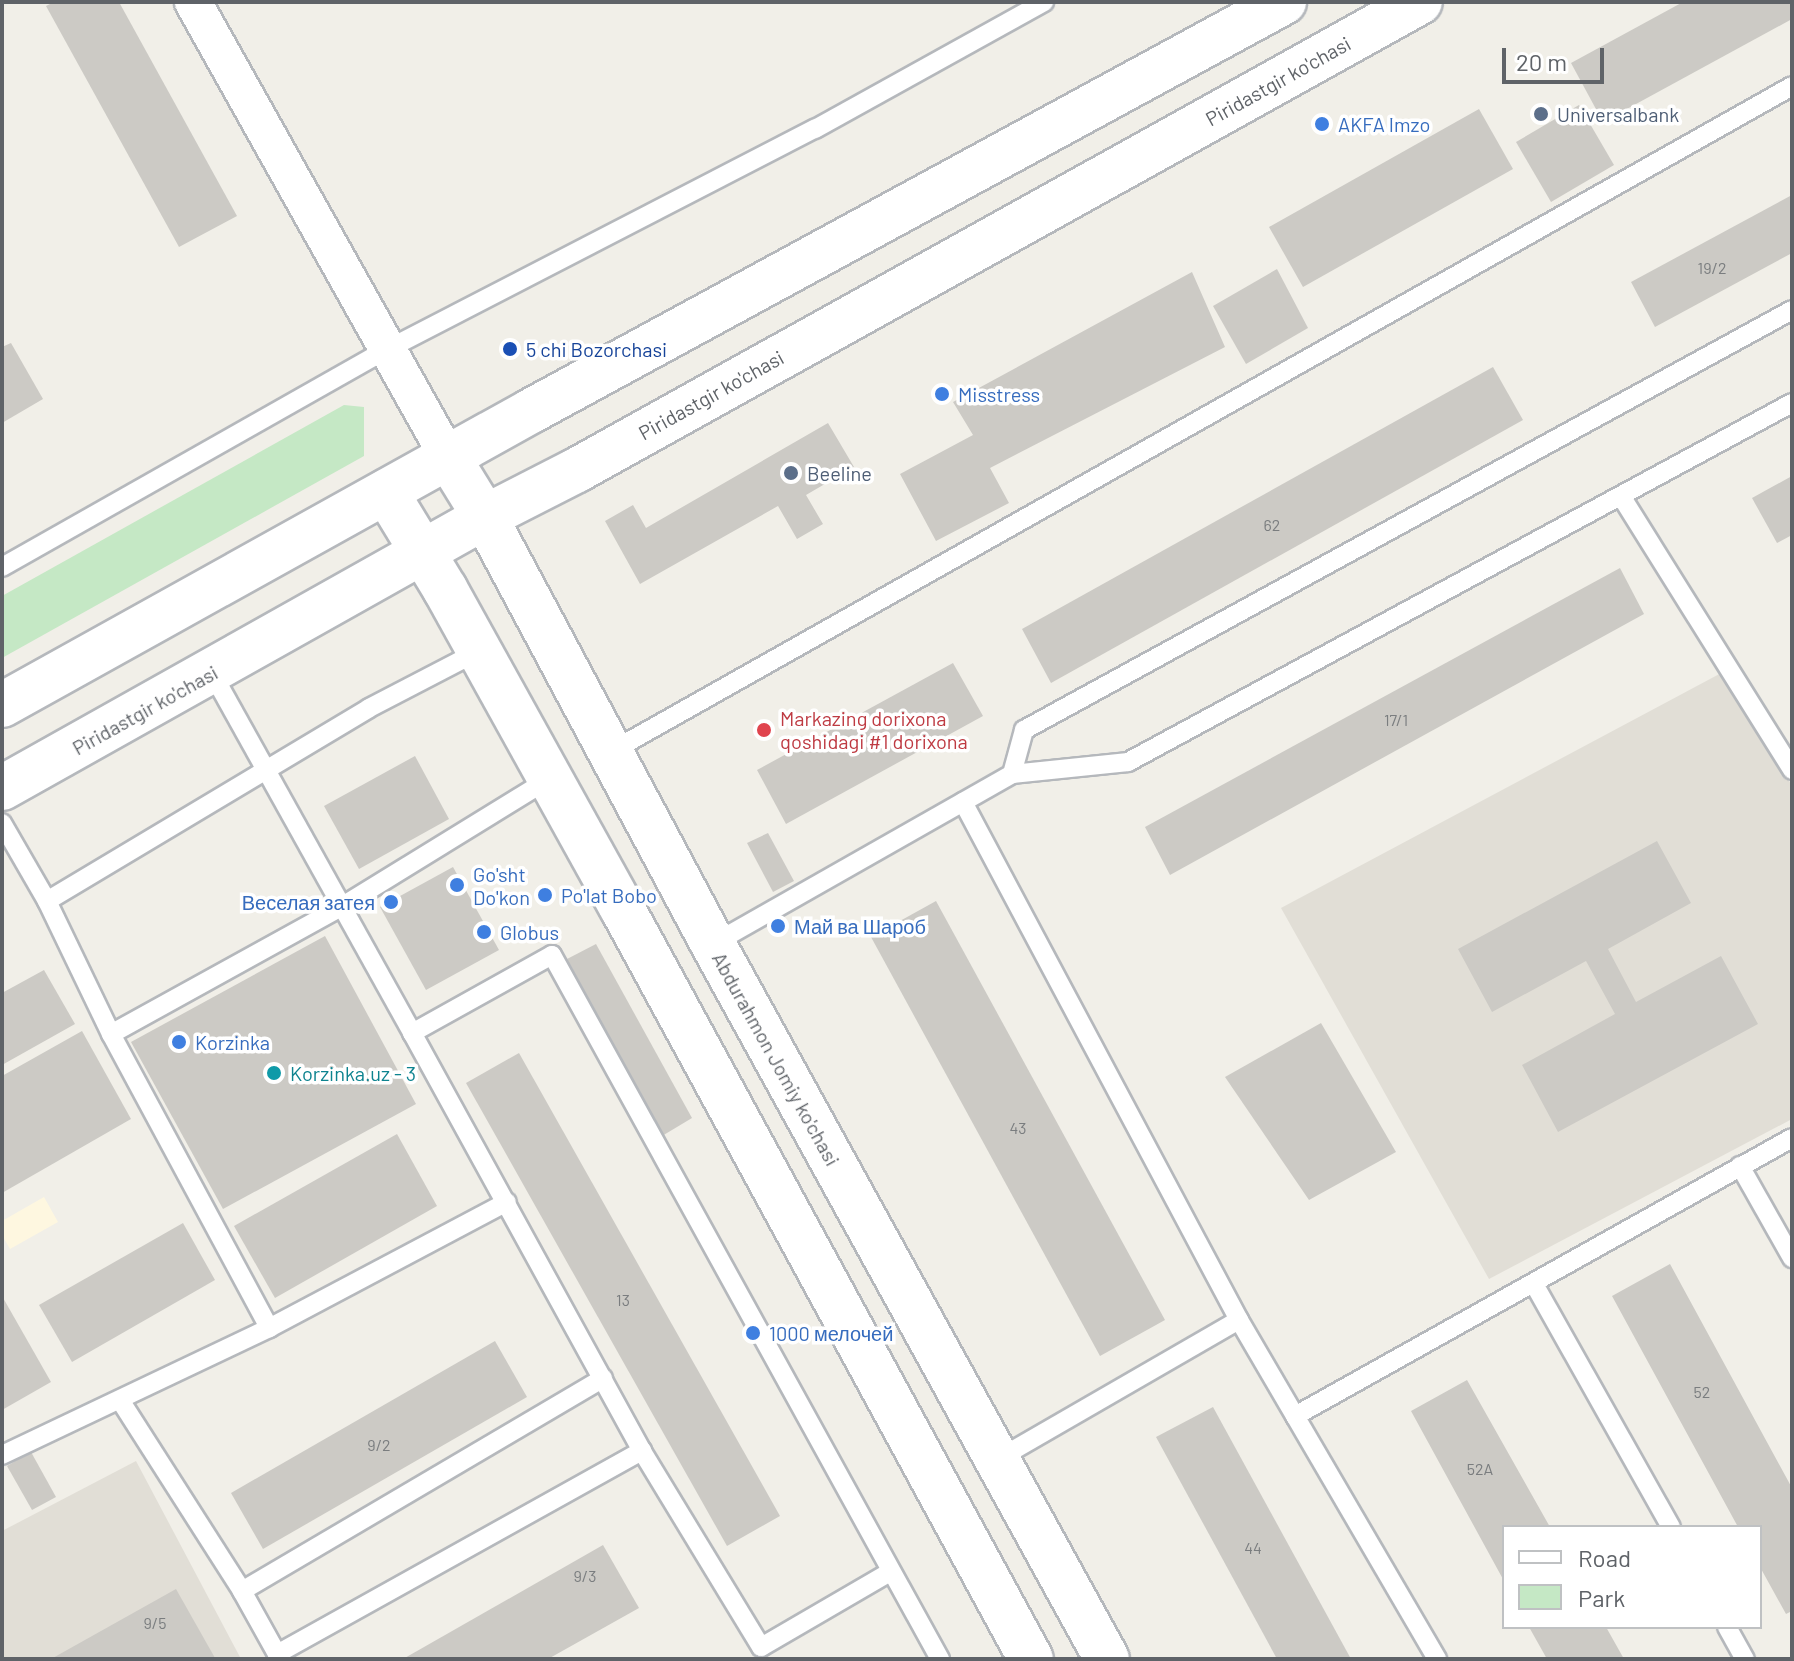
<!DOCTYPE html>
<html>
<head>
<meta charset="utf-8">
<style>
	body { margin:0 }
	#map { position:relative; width:1794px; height:1661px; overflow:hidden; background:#f1efe8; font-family:Barlow,sans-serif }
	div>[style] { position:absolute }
	.commercial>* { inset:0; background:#fef7e0 }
	.education>* { inset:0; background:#e1ded6 }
	.green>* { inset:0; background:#c5e8c5 }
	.building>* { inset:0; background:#cccac5 }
	.roads { filter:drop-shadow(2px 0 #b5b8bc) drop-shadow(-2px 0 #b5b8bc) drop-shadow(0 2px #b5b8bc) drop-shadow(0 -2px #b5b8bc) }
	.lane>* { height:18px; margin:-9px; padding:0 9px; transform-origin:9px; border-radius:9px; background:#fff }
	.street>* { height:36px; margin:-18px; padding:0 18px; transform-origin:18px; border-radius:18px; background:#fff }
	.secondary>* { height:44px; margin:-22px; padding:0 22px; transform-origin:22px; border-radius:22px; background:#fff }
	.dots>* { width:22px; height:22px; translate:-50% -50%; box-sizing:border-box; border:4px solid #fff; border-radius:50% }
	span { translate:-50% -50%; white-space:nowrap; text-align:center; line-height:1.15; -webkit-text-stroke:7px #fff; paint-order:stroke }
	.number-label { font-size:16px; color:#7a7d7f }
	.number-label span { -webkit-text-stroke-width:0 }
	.street-label { font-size:20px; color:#5f6368 }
	.service-label { font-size:20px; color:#4e5e75 }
	.left { translate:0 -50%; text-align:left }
	.shop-label { font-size:20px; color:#366cbe }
	.right { translate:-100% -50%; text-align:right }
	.transit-label { font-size:20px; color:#164399 }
	.health-label { font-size:20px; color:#be3a42 }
	.culture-label { font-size:20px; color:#0d838f }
	.frame { position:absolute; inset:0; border:4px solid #5f6368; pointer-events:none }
	.legend { position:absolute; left:1502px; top:1525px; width:260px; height:104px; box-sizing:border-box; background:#fff; border:2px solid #bfc1c3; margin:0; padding:10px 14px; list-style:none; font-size:24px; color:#5f6368 }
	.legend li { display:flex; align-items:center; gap:16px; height:40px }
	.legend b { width:40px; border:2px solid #bfc1c3 }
	.scale { position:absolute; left:1502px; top:48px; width:102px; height:36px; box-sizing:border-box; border:4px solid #5f6368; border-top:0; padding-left:10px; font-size:24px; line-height:28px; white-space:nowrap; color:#5f6368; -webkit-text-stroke:6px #fff; paint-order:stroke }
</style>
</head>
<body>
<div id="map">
	<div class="commercial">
		<i style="clip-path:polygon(44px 1197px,58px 1222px,10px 1249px,2px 1235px,2px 1221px)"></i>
	</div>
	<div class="education">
		<i style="clip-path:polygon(1725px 671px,1792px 786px,1792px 1119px,1489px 1279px,1281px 908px)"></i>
		<i style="clip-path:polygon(136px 1461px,241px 1659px,2px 1659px,2px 1531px)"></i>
	</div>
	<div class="green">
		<i style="clip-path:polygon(344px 405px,364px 407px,364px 456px,2px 658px,2px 596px)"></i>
	</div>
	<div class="building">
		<i style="clip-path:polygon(54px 2px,119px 2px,237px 216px,179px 247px,46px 6px)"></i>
		<i style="clip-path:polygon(1683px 2px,1792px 2px,1792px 19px,1603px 122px,1571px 63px)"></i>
		<i style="clip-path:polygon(1579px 105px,1614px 165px,1551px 202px,1516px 142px)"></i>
		<i style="clip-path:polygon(1479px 109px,1513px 169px,1303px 287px,1269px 227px)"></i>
		<i style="clip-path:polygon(1792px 195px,1792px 253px,1655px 327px,1631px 282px)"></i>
		<i style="clip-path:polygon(1277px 269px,1308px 328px,1246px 364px,1213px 306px)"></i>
		<i style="clip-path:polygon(1192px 272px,1225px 347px,990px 468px,1009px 503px,936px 541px,900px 474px,973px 435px,953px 402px)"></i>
		<i style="clip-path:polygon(11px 343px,43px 399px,2px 423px,2px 347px)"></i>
		<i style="clip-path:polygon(1493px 367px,1523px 420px,1051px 683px,1022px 629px)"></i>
		<i style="clip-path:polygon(828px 423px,854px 467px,806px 495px,823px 524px,797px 539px,778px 506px,640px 584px,605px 521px,633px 505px,646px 528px)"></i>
		<i style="clip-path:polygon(1792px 476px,1792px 535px,1777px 543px,1752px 498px)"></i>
		<i style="clip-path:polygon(1620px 568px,1644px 614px,1170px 875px,1145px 827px)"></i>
		<i style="clip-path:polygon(953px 663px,983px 716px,786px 824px,757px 770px)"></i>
		<i style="clip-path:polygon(415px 756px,449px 819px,359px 869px,324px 806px)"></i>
		<i style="clip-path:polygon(768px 833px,794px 881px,773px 892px,747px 843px)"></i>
		<i style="clip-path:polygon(1657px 841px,1691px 903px,1608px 949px,1636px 1002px,1721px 956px,1758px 1024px,1558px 1132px,1522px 1065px,1615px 1014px,1586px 961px,1492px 1012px,1458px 949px)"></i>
		<i style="clip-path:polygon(453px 867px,499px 950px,426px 990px,380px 907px)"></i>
		<i style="clip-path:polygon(936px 901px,1165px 1320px,1100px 1356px,871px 937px)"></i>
		<i style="clip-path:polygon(325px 936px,416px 1104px,223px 1209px,131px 1042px)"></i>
		<i style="clip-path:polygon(596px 944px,692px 1118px,662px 1136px,567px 959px)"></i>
		<i style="clip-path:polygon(44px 970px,75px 1024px,2px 1065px,2px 993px)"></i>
		<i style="clip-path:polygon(1321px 1023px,1396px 1152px,1309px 1200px,1225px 1077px)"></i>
		<i style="clip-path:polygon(82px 1031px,131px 1119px,2px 1193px,2px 1076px)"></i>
		<i style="clip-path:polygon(519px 1053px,780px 1516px,727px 1546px,466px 1083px)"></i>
		<i style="clip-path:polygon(397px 1134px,437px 1206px,275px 1298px,234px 1226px)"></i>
		<i style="clip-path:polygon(183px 1223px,215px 1280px,72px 1362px,39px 1305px)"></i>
		<i style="clip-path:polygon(1670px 1264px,1792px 1488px,1792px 1611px,1786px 1614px,1760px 1567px,1760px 1527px,1738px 1527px,1612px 1296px)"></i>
		<i style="clip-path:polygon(2px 1296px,51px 1382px,2px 1410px)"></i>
		<i style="clip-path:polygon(495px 1341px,527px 1397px,263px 1549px,231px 1493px)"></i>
		<i style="clip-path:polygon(1467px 1380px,1550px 1527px,1504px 1527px,1504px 1581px,1411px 1411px)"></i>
		<i style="clip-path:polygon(1213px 1407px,1351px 1659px,1277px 1659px,1156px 1437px)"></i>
		<i style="clip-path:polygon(31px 1452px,56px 1497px,32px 1510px,7px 1466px)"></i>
		<i style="clip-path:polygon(603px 1545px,639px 1608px,548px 1659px,403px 1659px)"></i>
		<i style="clip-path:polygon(176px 1589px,215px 1658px,51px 1659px)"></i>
		<i style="clip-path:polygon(1529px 1627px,1606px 1627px,1624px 1659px,1547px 1659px)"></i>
	</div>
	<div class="roads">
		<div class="lane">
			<i style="left:1621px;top:496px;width:323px;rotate:58deg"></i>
			<i style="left:2px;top:567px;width:441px;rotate:-29.5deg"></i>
			<i style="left:386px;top:350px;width:483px;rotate:-27.3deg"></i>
			<i style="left:815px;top:129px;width:262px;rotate:-29deg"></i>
			<i style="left:212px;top:673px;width:412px;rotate:60.9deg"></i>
			<i style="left:612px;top:751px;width:1354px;rotate:-29.4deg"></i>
			<i style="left:1012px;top:774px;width:117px;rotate:-5.9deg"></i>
			<i style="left:1128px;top:762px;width:755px;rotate:-28.4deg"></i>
			<i style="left:963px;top:802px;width:587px;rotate:61.95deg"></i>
			<i style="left:1239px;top:1320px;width:393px;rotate:59.7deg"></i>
			<i style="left:2px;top:823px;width:90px;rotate:60deg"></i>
			<i style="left:47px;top:901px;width:148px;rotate:64.3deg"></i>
			<i style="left:111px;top:1034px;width:334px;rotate:61.7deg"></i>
			<i style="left:47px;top:901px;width:375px;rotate:-30.9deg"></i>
			<i style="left:369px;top:708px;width:124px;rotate:-27.4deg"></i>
			<i style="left:713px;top:944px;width:344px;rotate:-29.6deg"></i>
			<i style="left:1012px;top:774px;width:46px;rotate:-74.7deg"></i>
			<i style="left:1024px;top:730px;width:875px;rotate:-28.67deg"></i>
			<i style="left:111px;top:1034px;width:263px;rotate:-28.9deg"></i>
			<i style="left:341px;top:907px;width:244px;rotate:-31.6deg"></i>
			<i style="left:1740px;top:1166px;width:106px;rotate:60.5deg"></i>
			<i style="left:1534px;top:1284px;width:279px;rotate:60.6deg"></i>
			<i style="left:120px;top:1400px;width:227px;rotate:57.4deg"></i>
			<i style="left:242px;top:1591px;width:72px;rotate:60.9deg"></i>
			<i style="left:277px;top:1654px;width:418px;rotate:-29.1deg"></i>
			<i style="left:1295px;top:1416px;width:569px;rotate:-29.22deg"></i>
			<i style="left:2px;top:1455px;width:296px;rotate:-25.4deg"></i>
			<i style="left:269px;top:1328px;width:269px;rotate:-27.9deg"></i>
			<i style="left:998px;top:1459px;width:278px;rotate:-30deg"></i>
			<i style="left:890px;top:1572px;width:149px;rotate:149.8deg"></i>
			<i style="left:761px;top:1647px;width:229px;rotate:-121.3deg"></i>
			<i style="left:642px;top:1451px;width:477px;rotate:-118.8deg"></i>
			<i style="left:412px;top:1033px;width:160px;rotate:-29.1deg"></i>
			<i style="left:552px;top:955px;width:804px;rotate:61.14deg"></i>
			<i style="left:242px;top:1591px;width:419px;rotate:-30.5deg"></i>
			<i style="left:1727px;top:1627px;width:37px;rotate:61deg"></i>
		</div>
		<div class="street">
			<i style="left:193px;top:2px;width:522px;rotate:60.73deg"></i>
		</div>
		<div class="secondary">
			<i style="left:448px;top:457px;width:70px;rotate:58.3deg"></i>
			<i style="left:485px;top:517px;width:484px;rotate:61.9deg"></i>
			<i style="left:713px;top:944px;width:816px;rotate:61.14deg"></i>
			<i style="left:386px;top:492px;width:114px;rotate:58.7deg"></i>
			<i style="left:445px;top:589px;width:365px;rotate:61deg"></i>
			<i style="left:622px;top:908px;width:855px;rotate:61.43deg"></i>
			<i style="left:2px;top:705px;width:605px;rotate:-29.06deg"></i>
			<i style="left:531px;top:411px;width:857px;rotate:-28.51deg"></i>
			<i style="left:2px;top:788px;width:554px;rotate:-29.3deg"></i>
			<i style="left:485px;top:517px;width:103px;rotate:-27.1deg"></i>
			<i style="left:577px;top:470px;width:964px;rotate:-29.04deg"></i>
		</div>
	</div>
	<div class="dots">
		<i style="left:1541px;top:114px;background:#5c6f8a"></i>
		<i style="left:1322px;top:124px;background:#3f7fe0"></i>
		<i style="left:510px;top:349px;background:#1a4fb4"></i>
		<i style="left:942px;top:394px;background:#3f7fe0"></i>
		<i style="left:791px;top:473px;background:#5c6f8a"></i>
		<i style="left:764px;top:730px;background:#e0444e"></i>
		<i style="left:457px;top:885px;background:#3f7fe0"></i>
		<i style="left:545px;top:895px;background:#3f7fe0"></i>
		<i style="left:391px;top:902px;background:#3f7fe0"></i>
		<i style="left:778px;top:926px;background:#3f7fe0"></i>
		<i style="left:484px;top:932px;background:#3f7fe0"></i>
		<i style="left:179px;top:1042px;background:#3f7fe0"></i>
		<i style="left:274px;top:1073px;background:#0f9aa8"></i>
		<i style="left:753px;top:1333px;background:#3f7fe0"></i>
	</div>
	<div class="number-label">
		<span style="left:1712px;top:268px">19/2</span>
		<span style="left:1272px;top:525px">62</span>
		<span style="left:1396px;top:720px">17/1</span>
		<span style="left:1018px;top:1128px">43</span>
		<span style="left:623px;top:1300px">13</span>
		<span style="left:1702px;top:1392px">52</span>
		<span style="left:379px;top:1445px">9/2</span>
		<span style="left:1480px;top:1469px">52A</span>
		<span style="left:1253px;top:1548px">44</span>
		<span style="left:585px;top:1576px">9/3</span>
		<span style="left:155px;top:1623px">9/5</span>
	</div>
	<div class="street-label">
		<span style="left:1278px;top:81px;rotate:-29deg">Piridastgir ko'chasi</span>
		<span style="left:711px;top:395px;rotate:-29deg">Piridastgir ko'chasi</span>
		<span style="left:145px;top:710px;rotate:-29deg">Piridastgir ko'chasi</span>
		<span style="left:776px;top:1059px;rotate:61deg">Abdurahmon Jomiy ko'chasi</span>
	</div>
	<div class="service-label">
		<span class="left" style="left:1557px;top:114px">Universalbank</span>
		<span class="left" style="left:807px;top:473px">Beeline</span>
	</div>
	<div class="shop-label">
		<span class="left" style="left:1338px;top:124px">AKFA Imzo</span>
		<span class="left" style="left:958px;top:394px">Misstress</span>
		<span class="left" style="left:473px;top:886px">Go'sht<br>Do'kon</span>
		<span class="left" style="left:561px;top:895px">Po'lat Bobo</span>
		<span class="right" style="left:375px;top:902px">Веселая затея</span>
		<span class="left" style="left:794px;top:926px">Май ва Шароб</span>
		<span class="left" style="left:500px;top:932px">Globus</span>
		<span class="left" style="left:195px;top:1042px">Korzinka</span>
		<span class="left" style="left:769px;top:1333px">1000 мелочей</span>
	</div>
	<div class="transit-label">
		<span class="left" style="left:526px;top:349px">5 chi Bozorchasi</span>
	</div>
	<div class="health-label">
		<span class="left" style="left:780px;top:730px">Markazing dorixona<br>qoshidagi #1 dorixona</span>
	</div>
	<div class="culture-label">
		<span class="left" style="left:290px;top:1073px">Korzinka.uz - 3</span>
	</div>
	<div class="frame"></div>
	<ul class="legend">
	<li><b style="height:10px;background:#fff"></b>Road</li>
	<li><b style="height:22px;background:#c5e8c5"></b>Park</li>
	</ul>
	<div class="scale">20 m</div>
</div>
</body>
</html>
